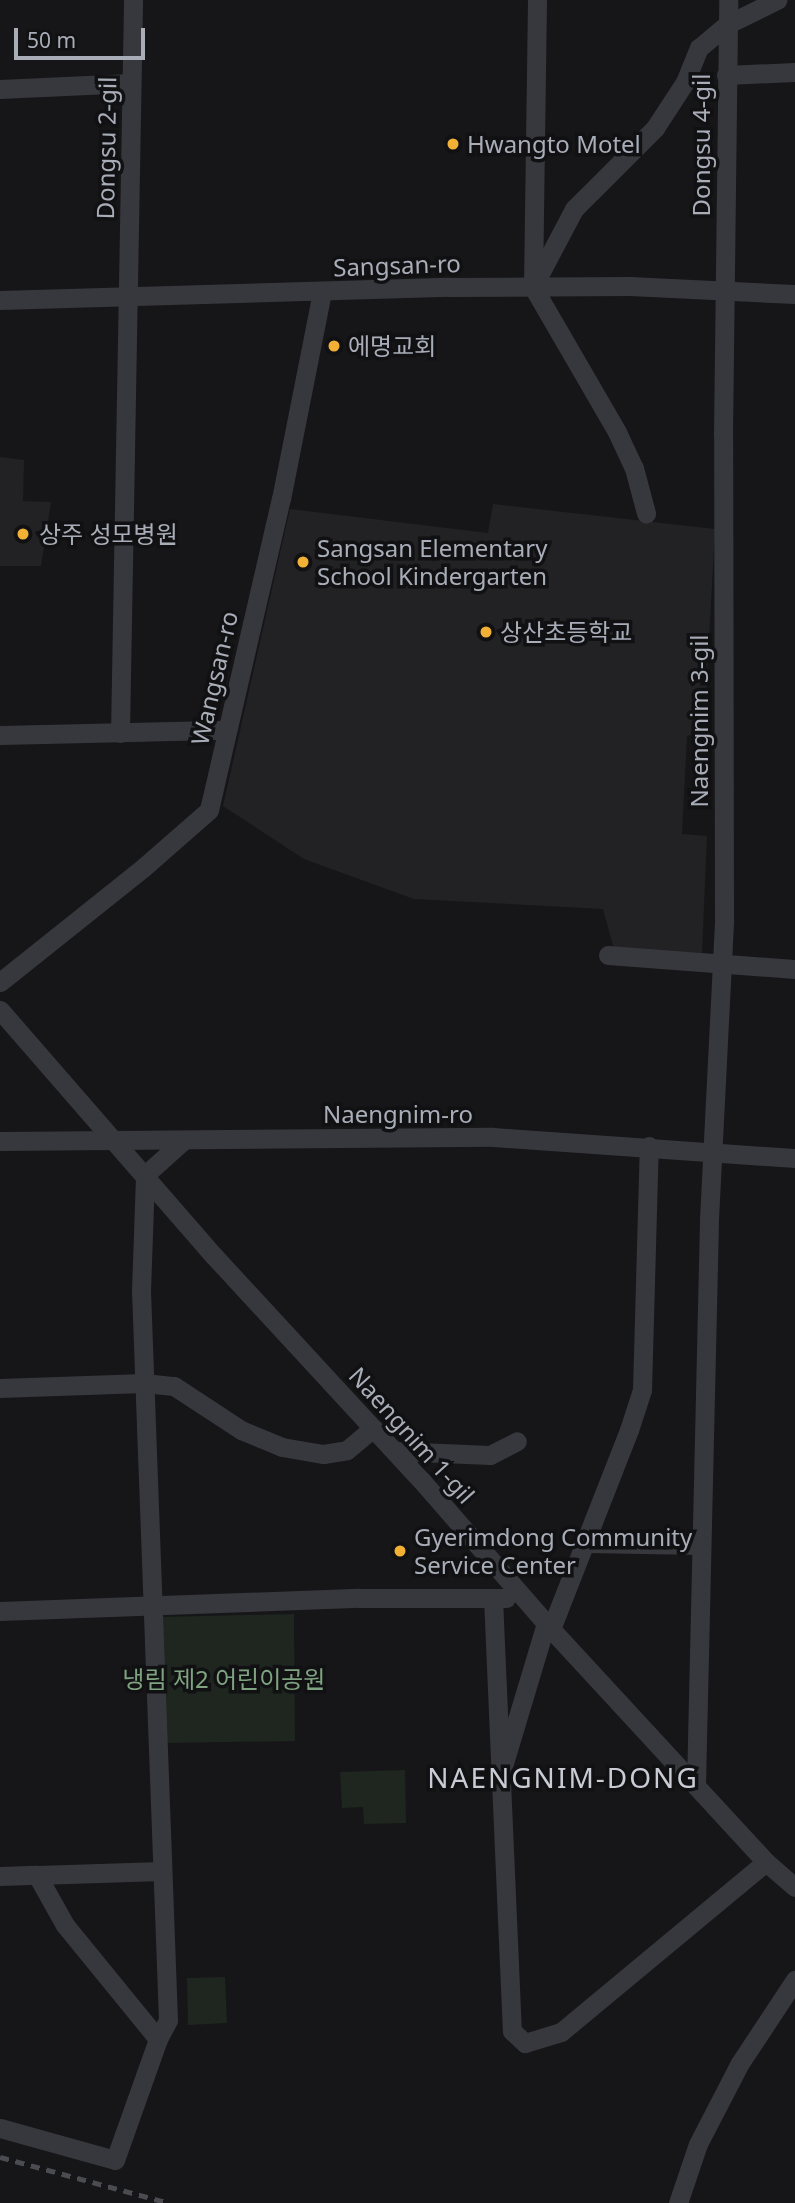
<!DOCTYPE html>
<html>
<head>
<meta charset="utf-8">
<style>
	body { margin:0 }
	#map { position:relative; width:795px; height:2203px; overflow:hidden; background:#161618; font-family:"Noto Sans","Noto Sans KR",sans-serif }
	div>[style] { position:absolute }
	.built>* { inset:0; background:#222225 }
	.green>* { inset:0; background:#1e261f }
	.minor>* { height:19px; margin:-9.5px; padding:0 9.5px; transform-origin:9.5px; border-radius:9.5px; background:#37383d }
	.rail>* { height:5px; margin-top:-2.5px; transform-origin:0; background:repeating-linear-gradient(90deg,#4a4c52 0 9px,transparent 0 16px) }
	.dots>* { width:19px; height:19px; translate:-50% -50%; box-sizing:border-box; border:4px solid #111113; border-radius:50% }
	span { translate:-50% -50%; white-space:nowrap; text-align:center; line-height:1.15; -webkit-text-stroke:7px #111113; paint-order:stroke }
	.poi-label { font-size:24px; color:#a8adb8 }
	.left { translate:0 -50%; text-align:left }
	.street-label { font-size:24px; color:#a8adb8 }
	.park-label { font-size:24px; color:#7fa381 }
	.quarter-label { font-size:28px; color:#c9ccd4; letter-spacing:2px }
	.scale { position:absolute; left:14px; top:28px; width:131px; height:32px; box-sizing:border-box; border:4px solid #a8adb8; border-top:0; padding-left:9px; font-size:21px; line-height:24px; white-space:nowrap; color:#a8adb8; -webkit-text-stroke:5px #111113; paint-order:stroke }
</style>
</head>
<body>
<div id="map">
	<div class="built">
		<i style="clip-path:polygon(0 457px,24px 460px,23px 501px,51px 502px,41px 566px,0 566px)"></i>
		<i style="clip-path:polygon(493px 504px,715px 529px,704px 731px,687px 736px,682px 834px,707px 836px,702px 953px,614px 949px,603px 909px,414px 899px,304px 859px,223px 806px,290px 509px,488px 533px)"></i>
	</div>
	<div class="green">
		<i style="clip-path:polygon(294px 1614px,295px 1741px,164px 1743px,160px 1617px)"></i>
		<i style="clip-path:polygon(405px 1770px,406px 1823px,364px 1824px,363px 1807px,342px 1808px,340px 1772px)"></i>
		<i style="clip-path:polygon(225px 1977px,227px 2023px,188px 2025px,187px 1978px)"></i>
	</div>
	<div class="minor">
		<i style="left:537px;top:0;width:287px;rotate:90.8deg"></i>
		<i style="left:533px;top:287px;width:168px;rotate:59.9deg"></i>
		<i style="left:617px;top:432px;width:40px;rotate:65deg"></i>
		<i style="left:634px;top:468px;width:47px;rotate:75.1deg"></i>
		<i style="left:726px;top:75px;width:69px;rotate:-2.5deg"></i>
		<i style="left:0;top:89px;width:131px;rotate:-2.6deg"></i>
		<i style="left:535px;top:283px;width:84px;rotate:-62.2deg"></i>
		<i style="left:574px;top:209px;width:115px;rotate:-45deg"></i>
		<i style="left:655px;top:128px;width:55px;rotate:-56.9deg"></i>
		<i style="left:685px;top:82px;width:37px;rotate:-68deg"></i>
		<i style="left:699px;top:48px;width:38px;rotate:-40deg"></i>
		<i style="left:728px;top:24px;width:55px;rotate:-26.1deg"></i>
		<i style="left:0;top:300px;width:449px;rotate:-1.7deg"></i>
		<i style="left:449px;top:287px;width:181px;rotate:-0.3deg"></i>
		<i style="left:630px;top:286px;width:165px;rotate:2.8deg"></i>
		<i style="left:120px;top:733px;width:733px;rotate:-88.98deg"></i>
		<i style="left:0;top:735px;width:227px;rotate:-1.3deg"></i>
		<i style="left:608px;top:955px;width:188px;rotate:4.3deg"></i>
		<i style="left:0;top:982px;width:184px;rotate:-38.6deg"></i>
		<i style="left:144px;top:867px;width:86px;rotate:-41.2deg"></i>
		<i style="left:209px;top:810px;width:319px;rotate:-77deg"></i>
		<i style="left:281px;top:499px;width:211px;rotate:-78.8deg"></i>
		<i style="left:0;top:1010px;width:326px;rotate:49deg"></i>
		<i style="left:214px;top:1256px;width:305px;rotate:47.3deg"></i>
		<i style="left:421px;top:1480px;width:198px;rotate:48.9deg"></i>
		<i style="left:551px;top:1629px;width:317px;rotate:47.3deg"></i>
		<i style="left:766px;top:1862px;width:38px;rotate:41deg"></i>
		<i style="left:0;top:1141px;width:493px;rotate:-0.5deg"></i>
		<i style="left:493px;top:1137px;width:303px;rotate:4deg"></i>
		<i style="left:0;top:1388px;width:144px;rotate:-2deg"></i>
		<i style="left:144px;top:1383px;width:30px;rotate:6deg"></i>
		<i style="left:174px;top:1386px;width:80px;rotate:33.3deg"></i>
		<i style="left:241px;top:1430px;width:44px;rotate:22.5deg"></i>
		<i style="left:282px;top:1447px;width:42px;rotate:9.7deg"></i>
		<i style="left:323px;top:1454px;width:24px;rotate:-9deg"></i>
		<i style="left:347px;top:1450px;width:34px;rotate:-40deg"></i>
		<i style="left:395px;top:1451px;width:95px;rotate:2.4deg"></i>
		<i style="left:490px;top:1455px;width:30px;rotate:-27deg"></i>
		<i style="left:584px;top:1543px;width:117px;rotate:1deg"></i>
		<i style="left:493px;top:1598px;width:433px;rotate:87.5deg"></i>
		<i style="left:512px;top:2031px;width:18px;rotate:43deg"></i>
		<i style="left:525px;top:2043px;width:38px;rotate:-17deg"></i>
		<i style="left:561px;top:2032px;width:266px;rotate:-39.7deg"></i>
		<i style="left:0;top:1611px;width:359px;rotate:-2.1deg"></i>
		<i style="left:359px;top:1598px;width:147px"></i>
		<i style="left:551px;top:1629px;width:214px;rotate:-68.6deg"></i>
		<i style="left:629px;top:1430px;width:42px;rotate:-72deg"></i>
		<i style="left:642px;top:1390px;width:244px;rotate:-88.4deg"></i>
		<i style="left:504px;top:1763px;width:146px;rotate:-73.3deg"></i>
		<i style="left:696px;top:1785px;width:566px;rotate:-88.68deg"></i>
		<i style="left:709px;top:1219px;width:300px;rotate:-87.1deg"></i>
		<i style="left:724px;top:919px;width:485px;rotate:-90.1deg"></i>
		<i style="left:723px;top:434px;width:434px;rotate:-89.3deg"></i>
		<i style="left:37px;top:1875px;width:124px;rotate:-1.8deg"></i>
		<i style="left:0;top:1876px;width:37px;rotate:-2deg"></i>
		<i style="left:37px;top:1875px;width:57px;rotate:60.8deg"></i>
		<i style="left:65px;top:1925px;width:147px;rotate:50.8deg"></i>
		<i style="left:158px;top:2039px;width:21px;rotate:-62deg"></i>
		<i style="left:168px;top:2020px;width:729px;rotate:-92.12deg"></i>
		<i style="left:141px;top:1291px;width:116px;rotate:-88deg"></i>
		<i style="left:145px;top:1175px;width:52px;rotate:-41.9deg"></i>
		<i style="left:0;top:2128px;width:119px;rotate:15.5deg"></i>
		<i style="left:115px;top:2160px;width:128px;rotate:-70.4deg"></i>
		<i style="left:678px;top:2203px;width:62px;rotate:-71.3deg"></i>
		<i style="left:698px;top:2144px;width:91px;rotate:-62.6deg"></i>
		<i style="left:740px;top:2063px;width:100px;rotate:-56.5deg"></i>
	</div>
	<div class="rail">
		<i style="left:0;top:2157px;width:175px;rotate:15.2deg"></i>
	</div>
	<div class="dots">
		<i style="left:453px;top:144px;background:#f2b134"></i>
		<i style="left:334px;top:346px;background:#f2b134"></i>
		<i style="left:23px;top:534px;background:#f2b134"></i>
		<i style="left:303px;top:562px;background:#f2b134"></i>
		<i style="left:486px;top:632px;background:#f2b134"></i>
		<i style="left:400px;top:1551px;background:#f2b134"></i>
	</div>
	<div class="poi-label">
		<span class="left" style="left:467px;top:144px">Hwangto Motel</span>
		<span class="left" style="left:348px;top:346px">에명교회</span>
		<span class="left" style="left:39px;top:534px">상주 성모병원</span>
		<span class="left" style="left:317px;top:562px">Sangsan Elementary<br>School Kindergarten</span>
		<span class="left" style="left:500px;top:632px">상산초등학교</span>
		<span class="left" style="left:414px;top:1551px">Gyerimdong Community<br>Service Center</span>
	</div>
	<div class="street-label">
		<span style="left:701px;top:145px;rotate:-90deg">Dongsu 4-gil</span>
		<span style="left:106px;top:148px;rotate:-89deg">Dongsu 2-gil</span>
		<span style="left:397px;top:265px;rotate:-2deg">Sangsan-ro</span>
		<span style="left:214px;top:678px;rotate:-77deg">Wangsan-ro</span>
		<span style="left:699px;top:721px;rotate:-90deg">Naengnim 3-gil</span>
		<span style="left:398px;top:1114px">Naengnim-ro</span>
		<span style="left:412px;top:1435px;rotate:48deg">Naengnim 1-gil</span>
	</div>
	<div class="park-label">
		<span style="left:224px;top:1679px">냉림 제2 어린이공원</span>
	</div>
	<div class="quarter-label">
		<span style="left:563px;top:1777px">NAENGNIM-DONG</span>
	</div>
	<div class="scale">50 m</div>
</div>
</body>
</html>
